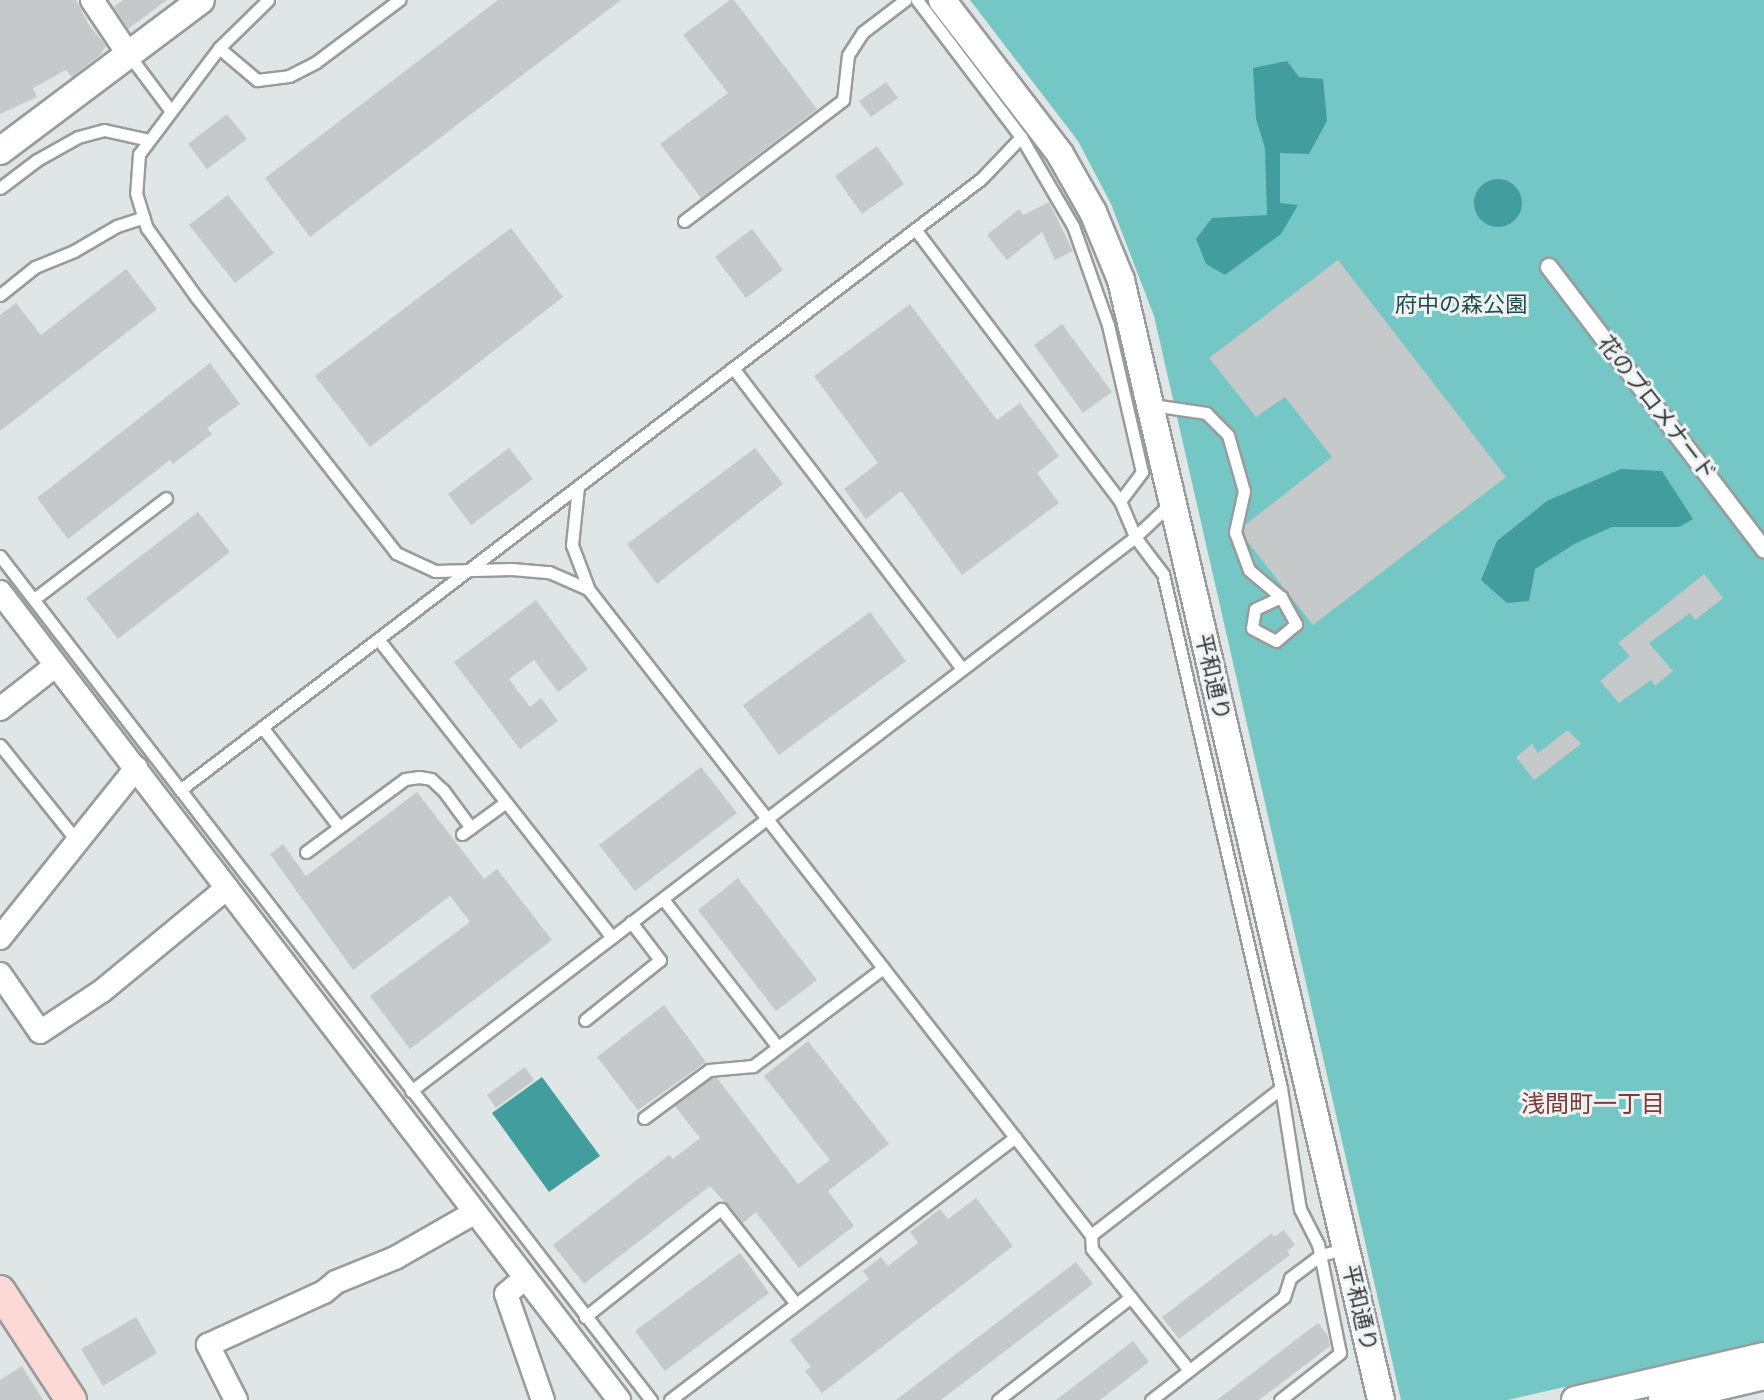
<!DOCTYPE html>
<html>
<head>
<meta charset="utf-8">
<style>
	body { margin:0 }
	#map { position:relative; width:1764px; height:1400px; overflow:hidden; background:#e0e5e5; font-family:Montserrat,"Noto Sans JP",sans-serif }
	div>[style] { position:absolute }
	.green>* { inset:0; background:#75c7c6 }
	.water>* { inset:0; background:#429e9e }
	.round { border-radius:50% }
	.building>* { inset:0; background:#c5c9c9 }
	.roads { filter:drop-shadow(2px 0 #989c9c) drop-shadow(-2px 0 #989c9c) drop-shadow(0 2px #989c9c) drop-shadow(0 -2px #989c9c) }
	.service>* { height:11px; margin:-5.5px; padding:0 5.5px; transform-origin:5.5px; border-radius:5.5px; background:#fff }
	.pedestrian>* { height:16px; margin:-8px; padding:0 8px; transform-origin:8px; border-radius:8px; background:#fff }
	.minor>* { height:22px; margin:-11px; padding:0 11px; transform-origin:11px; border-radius:11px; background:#fff }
	.tertiary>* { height:26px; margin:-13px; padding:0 13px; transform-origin:13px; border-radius:13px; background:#fff }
	.secondary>* { height:30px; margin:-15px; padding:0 15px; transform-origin:15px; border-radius:15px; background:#fdd9d6 }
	span { translate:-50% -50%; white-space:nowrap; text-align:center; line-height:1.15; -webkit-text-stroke:6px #edf2f2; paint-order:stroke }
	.park-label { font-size:22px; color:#214b4a }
	.street-label { font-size:22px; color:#353636 }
	.neighbourhood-label { font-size:24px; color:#803934 }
</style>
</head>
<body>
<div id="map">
	<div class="green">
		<i style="clip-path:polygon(970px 0,1764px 0,1764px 1341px,1508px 1400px,1401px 1400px,1154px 316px,1111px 204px,1078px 141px)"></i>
	</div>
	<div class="water">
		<i style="clip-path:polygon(1287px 61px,1299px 77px,1323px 79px,1327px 121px,1309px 154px,1280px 153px,1280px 203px,1298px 205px,1281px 234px,1225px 275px,1206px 264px,1196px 239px,1212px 218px,1267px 215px,1265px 148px,1256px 119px,1253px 68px)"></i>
		<i class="round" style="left:1474px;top:179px;width:48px;height:48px"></i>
		<i style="clip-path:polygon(1621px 469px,1662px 471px,1693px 519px,1679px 527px,1612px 527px,1576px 543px,1535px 569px,1529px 601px,1507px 603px,1481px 580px,1497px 541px,1547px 501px)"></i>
		<i style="clip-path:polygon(542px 1077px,600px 1156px,549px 1192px,492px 1113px)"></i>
	</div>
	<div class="building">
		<i style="clip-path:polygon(0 0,76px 0,89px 25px,106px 46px,100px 55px,72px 77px,66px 70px,33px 88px,37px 97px,0 114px)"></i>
		<i style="clip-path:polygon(123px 0,167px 0,128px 29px,114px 7px)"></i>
		<i style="clip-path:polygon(498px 0,621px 0,310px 237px,265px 178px)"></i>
		<i style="clip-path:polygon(730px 0,734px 0,817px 109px,701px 198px,660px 144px,728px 93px,683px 35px)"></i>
		<i style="clip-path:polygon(886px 82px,898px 98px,871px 117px,859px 101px)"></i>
		<i style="clip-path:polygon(227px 114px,247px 139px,207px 169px,188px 144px)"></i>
		<i style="clip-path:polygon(877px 146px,904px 184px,862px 214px,835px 176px)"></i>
		<i style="clip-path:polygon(228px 195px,274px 253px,235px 283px,189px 225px)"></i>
		<i style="clip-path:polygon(1049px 202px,1073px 251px,1055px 260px,1042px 232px,1007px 260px,987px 235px,1019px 209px,1023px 215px)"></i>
		<i style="clip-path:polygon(511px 228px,563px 297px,370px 447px,315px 376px)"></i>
		<i style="clip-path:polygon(752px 229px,783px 270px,746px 298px,715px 257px)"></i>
		<i style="clip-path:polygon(1338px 260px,1506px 477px,1313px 625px,1247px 541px,1244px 531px,1245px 525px,1332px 457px,1285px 397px,1256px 417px,1209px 358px)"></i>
		<i style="clip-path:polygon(126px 269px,157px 309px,0 431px,0 315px,16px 303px,41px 335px)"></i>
		<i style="clip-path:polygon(910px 304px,997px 420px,1020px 403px,1059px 456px,1037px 473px,1059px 503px,962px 575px,901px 491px,866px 519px,844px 489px,878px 463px,814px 376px)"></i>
		<i style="clip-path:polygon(1062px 324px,1112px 392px,1083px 413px,1034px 345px)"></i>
		<i style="clip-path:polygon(210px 363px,240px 404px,207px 428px,212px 434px,173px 464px,170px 460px,68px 539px,37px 498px)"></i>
		<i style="clip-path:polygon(509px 448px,533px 479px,471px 525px,448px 494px)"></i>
		<i style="clip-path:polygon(755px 448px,783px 484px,657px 584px,627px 544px)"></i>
		<i style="clip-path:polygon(198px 512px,230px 552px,118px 639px,86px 598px)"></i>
		<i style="clip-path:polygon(1704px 574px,1723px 598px,1695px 620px,1690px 613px,1649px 643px,1673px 671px,1655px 686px,1651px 680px,1619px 703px,1600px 681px,1630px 656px,1618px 643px)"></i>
		<i style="clip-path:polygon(536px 600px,588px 669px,558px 692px,534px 660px,509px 679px,530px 707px,541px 698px,558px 721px,520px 749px,454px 662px)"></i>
		<i style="clip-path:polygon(870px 612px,906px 661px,779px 755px,743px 705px)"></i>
		<i style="clip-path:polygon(1568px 730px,1581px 744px,1534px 780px,1516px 757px,1532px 744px,1538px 753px)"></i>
		<i style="clip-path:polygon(701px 767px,737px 813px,635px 891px,599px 845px)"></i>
		<i style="clip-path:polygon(417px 792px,484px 879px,497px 869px,552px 940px,410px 1049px,370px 996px,470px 922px,450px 896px,353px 970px,270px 854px,283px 844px,306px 876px)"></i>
		<i style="clip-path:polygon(738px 878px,817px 980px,776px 1011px,698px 910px)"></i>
		<i style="clip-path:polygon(664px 1005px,706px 1062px,638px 1110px,597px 1057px)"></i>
		<i style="clip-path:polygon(808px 1041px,889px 1144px,828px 1191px,854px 1226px,799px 1268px,756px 1212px,743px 1223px,710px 1186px,584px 1284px,553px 1245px,669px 1155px,673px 1159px,700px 1138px,675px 1106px,712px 1078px,717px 1078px,798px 1184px,830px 1160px,764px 1076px)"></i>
		<i style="clip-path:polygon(525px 1067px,534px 1080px,496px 1108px,487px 1095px)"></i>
		<i style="clip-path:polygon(976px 1198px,1013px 1246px,822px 1393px,805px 1371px,811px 1367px,790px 1340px,869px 1279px,863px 1271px,881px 1257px,888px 1266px,918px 1243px,910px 1232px,940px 1209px,948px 1219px)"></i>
		<i style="clip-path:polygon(1284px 1230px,1295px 1245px,1287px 1251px,1290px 1255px,1179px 1339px,1162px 1317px,1272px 1233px,1274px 1237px)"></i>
		<i style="clip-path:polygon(740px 1253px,769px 1293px,665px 1371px,635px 1331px)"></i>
		<i style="clip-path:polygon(1076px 1262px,1093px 1284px,941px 1400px,896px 1400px)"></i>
		<i style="clip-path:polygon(136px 1317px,157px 1353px,103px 1386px,81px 1349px)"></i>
		<i style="clip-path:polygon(1318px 1323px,1328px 1336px,1330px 1346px,1259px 1400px,1217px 1400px)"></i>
		<i style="clip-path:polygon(1133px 1341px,1149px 1362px,1100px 1400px,1056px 1400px)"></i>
		<i style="clip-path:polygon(22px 1366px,43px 1400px,0 1400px,0 1380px)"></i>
	</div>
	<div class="roads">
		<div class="service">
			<i style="left:268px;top:0;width:69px;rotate:135.6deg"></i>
			<i style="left:219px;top:48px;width:133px;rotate:127deg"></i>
			<i style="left:139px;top:154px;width:39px;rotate:94deg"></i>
			<i style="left:136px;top:193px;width:37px;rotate:73deg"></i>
			<i style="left:147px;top:228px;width:86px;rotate:54.5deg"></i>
			<i style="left:197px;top:298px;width:323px;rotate:52deg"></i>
			<i style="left:396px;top:553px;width:43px;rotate:24.8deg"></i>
			<i style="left:435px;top:571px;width:77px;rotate:-1.5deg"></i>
			<i style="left:512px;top:569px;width:37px;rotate:5deg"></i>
			<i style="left:549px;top:572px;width:43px;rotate:23.6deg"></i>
			<i style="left:917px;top:0;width:172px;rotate:52.8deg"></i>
			<i style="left:1021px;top:137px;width:103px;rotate:59.7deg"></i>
			<i style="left:1073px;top:226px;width:105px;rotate:70.5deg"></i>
			<i style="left:1108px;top:325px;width:151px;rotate:77deg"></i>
			<i style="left:1142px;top:472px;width:36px;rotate:127deg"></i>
			<i style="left:219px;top:48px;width:50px;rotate:40.1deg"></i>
			<i style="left:257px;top:80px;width:32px;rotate:-7deg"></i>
			<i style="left:289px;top:76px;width:30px;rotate:-27deg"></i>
			<i style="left:316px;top:62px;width:104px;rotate:-36.8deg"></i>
			<i style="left:129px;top:55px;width:69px;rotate:53.3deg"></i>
			<i style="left:0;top:188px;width:46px;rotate:-37.1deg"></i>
			<i style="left:37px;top:160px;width:47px;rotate:-29.3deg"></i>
			<i style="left:78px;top:137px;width:27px;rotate:-15deg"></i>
			<i style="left:104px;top:130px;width:46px;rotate:12.5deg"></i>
			<i style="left:684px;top:221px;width:200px;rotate:-37.3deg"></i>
			<i style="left:843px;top:100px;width:45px;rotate:-83.7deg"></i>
			<i style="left:848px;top:55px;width:27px;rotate:-57deg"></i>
			<i style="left:863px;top:32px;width:53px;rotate:-37.3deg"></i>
			<i style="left:915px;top:229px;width:341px;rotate:53deg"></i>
			<i style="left:1120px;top:501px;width:39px;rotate:67deg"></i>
			<i style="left:1135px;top:537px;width:46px;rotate:52.9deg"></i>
			<i style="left:1163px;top:574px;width:527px;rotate:77.07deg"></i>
			<i style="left:1281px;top:1088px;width:122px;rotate:81.1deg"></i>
			<i style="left:1300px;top:1209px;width:39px;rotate:63deg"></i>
			<i style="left:1318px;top:1244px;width:111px;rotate:78.6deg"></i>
			<i style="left:1340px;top:1353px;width:76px;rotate:141.9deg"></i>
			<i style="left:0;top:295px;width:45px;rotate:-38.7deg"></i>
			<i style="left:35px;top:267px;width:42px;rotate:-22.3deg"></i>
			<i style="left:74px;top:251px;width:50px;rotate:-30.2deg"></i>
			<i style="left:117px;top:226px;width:28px;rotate:-18deg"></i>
			<i style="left:733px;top:368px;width:378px;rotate:52.7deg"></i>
			<i style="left:1152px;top:405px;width:55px;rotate:8.4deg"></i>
			<i style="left:1206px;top:413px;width:31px;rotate:45deg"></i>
			<i style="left:1228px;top:435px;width:58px;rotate:74.1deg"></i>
			<i style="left:1244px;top:491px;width:42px;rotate:102.4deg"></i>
			<i style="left:1235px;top:532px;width:40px;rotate:69.8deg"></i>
			<i style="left:1249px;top:570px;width:42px;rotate:40.2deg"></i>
			<i style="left:1281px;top:597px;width:31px;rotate:61deg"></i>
			<i style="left:1296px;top:624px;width:26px;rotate:140deg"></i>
			<i style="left:1276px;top:641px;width:27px;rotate:-152deg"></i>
			<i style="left:1252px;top:628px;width:19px;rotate:-81deg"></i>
			<i style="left:1255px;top:609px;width:29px;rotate:-25deg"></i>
			<i style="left:578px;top:487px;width:58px;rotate:95.9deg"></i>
			<i style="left:572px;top:545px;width:48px;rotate:69.3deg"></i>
			<i style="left:589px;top:590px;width:817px;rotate:52.11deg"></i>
			<i style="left:1091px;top:1235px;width:14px;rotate:86deg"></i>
			<i style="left:1092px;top:1249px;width:155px;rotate:51.3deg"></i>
			<i style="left:0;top:556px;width:1066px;rotate:52.36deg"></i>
			<i style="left:34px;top:599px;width:166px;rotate:-37.4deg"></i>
			<i style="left:378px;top:639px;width:379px;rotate:51.9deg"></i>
			<i style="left:262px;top:727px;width:126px;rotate:52.4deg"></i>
			<i style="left:0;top:745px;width:122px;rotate:51.3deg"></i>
			<i style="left:180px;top:790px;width:1007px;rotate:-37.34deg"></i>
			<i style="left:981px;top:179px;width:58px;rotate:-46.4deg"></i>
			<i style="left:462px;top:834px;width:54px;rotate:-36deg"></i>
			<i style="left:306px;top:852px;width:123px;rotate:-36.4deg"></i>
			<i style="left:405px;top:779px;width:14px;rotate:-8deg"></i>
			<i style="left:419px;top:777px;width:12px;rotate:9deg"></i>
			<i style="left:431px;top:779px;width:16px;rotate:43deg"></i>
			<i style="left:443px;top:790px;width:47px;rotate:53.6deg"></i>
			<i style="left:663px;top:899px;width:187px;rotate:52.2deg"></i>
			<i style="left:585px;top:1020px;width:96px;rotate:-38.7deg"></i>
			<i style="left:660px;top:960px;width:48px;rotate:-127.3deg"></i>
			<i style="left:411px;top:1091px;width:912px;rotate:-37.42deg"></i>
			<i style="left:1135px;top:537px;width:48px;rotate:-43.3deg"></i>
			<i style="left:644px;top:1118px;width:81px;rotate:-36.4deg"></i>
			<i style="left:709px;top:1070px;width:44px;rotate:-5.2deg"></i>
			<i style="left:753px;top:1066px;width:163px;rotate:-37deg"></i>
			<i style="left:1091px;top:1235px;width:240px;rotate:-37.7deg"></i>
			<i style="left:585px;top:1317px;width:174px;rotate:-38.5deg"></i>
			<i style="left:721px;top:1209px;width:121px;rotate:51.7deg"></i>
			<i style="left:670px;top:1400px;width:434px;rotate:-37.3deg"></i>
			<i style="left:998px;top:1400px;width:168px;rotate:-37.8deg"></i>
			<i style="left:1151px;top:1400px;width:168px;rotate:-37.8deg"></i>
			<i style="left:1284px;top:1297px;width:20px;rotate:-72deg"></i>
			<i style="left:1290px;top:1278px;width:38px;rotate:-37deg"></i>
			<i style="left:1320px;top:1255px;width:26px;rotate:-13deg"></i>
		</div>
		<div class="pedestrian">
			<i style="left:1549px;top:267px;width:355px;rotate:52.7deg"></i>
		</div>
		<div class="minor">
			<i style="left:92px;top:0;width:66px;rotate:56.1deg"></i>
			<i style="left:0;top:592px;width:1018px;rotate:52.54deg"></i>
			<i style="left:0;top:709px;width:70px;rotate:-38deg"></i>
			<i style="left:0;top:938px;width:218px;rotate:-51.3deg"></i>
			<i style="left:0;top:974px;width:70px;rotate:55.4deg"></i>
			<i style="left:40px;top:1032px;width:74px;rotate:-33.5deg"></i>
			<i style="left:102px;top:991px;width:162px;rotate:-39.5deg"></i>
			<i style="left:524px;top:1279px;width:23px;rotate:140deg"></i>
			<i style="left:506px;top:1294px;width:112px;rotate:70.8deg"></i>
			<i style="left:236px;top:1400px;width:62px;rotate:-117deg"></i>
			<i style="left:208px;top:1345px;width:128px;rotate:-24.6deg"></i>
			<i style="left:324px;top:1292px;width:16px;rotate:-40deg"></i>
			<i style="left:336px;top:1282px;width:64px;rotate:-22.1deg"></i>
			<i style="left:395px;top:1258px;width:91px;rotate:-29.7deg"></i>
		</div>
		<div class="tertiary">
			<i style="left:942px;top:0;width:194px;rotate:52.5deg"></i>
			<i style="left:1060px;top:154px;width:67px;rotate:60.4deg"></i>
			<i style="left:1093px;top:212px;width:74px;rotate:67.6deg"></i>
			<i style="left:1121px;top:280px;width:1150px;rotate:76.93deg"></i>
			<i style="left:0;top:151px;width:251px;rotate:-36.9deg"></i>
			<i style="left:1575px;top:1400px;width:194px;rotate:-13.1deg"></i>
			<i style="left:1662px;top:1400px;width:105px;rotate:-13.2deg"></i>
		</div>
		<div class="secondary">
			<i style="left:0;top:1291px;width:130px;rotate:56.9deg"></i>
		</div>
	</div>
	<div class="park-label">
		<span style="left:1461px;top:305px">府中の森公園</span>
	</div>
	<div class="street-label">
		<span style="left:1657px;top:408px;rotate:52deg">花のプロメナード</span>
		<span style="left:1213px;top:677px;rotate:77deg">平和通り</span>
		<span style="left:1360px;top:1308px;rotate:77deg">平和通り</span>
	</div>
	<div class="neighbourhood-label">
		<span style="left:1593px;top:1104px">浅間町一丁目</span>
	</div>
</div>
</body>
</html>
